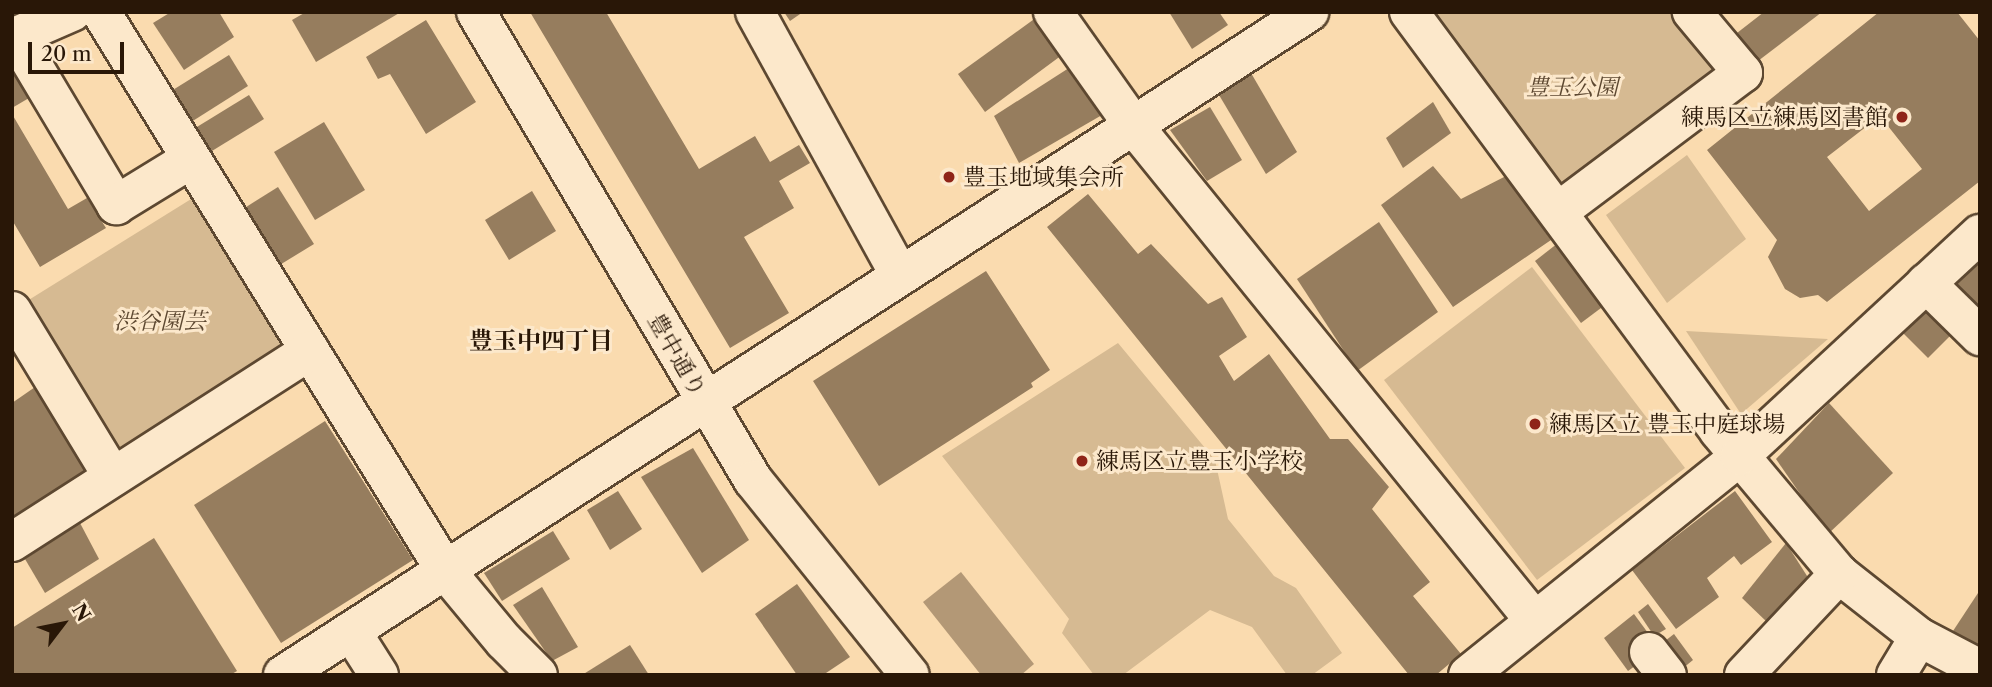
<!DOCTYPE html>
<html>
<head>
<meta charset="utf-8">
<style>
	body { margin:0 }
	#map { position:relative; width:1992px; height:687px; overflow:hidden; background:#fadbaf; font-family:"Libre Caslon Text","Noto Serif JP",serif }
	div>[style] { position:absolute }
	.green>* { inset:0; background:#d6ba92 }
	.water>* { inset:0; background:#b39876 }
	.building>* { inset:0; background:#967d5e }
	.roads { filter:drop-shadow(2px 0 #5d4831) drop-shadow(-2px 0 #5d4831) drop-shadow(0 2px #5d4831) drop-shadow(0 -2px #5d4831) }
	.minor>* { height:38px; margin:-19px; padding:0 19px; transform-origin:19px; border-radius:19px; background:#fce8cb }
	.dots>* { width:19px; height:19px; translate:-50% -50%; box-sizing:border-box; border:4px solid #fce8cb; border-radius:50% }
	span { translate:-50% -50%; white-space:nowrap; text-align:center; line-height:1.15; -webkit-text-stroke:6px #fce8cb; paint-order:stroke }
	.park-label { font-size:23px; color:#5d4831; font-style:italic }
	.poi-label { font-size:23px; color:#291707 }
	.right { translate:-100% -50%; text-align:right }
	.left { translate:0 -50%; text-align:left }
	.street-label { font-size:23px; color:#291707 }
	.neighbourhood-label { font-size:24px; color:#291707; font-weight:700 }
	.frame { position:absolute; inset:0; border:14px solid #291707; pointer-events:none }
	.north { position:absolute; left:28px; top:589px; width:70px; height:70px; -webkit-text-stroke:5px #fce8cb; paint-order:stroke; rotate:58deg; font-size:19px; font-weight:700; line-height:28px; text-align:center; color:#291707 }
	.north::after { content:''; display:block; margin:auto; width:24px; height:32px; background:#291707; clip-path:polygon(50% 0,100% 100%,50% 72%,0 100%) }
	.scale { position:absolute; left:28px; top:42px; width:96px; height:32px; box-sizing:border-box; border:4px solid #291707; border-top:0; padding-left:9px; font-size:21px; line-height:24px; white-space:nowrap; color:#291707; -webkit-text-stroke:5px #fce8cb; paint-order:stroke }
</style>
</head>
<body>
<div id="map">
	<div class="green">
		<i style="clip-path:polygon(1428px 12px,1672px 12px,1719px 68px,1558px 191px)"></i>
		<i style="clip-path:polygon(1687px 155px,1746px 239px,1667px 303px,1606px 215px)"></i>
		<i style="clip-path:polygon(196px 196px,283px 334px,279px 349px,120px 447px,112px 445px,27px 301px)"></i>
		<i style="clip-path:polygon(1532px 267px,1685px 468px,1537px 580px,1384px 380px)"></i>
		<i style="clip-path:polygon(1686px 331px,1828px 339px,1741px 414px)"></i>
		<i style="clip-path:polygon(1118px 343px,1215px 460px,1228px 519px,1274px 576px,1296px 588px,1342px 653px,1312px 675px,1287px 675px,1252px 627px,1210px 610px,1123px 675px,1094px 675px,1062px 633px,1069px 619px,942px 456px)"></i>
	</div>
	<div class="water">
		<i style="clip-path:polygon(961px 572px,1034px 664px,1021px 675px,981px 675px,923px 602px)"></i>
	</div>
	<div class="building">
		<i style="clip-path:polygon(171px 12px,219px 12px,234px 37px,184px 70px,153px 23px)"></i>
		<i style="clip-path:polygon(306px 12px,401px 12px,316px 62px,292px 20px)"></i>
		<i style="clip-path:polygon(530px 12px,606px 12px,699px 169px,755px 136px,770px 162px,799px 145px,810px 163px,779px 181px,794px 208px,744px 237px,789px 313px,730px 348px)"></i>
		<i style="clip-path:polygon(784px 12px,803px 12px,790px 21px)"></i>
		<i style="clip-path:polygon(1169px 12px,1219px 12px,1228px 25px,1192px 49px)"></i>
		<i style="clip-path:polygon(1764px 12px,1822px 12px,1758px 61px,1737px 33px)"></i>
		<i style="clip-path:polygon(evenodd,1879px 12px,1957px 12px,1980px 41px,1980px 181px,1827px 302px,1818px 295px,1800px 298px,1785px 289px,1768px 257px,1777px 240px,1707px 150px,1879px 12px,1880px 116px,1922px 169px,1869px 211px,1827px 157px,1880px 116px)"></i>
		<i style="clip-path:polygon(1037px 17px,1062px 55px,985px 112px,958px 74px)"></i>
		<i style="clip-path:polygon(426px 20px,476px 102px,426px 134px,390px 74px,378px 79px,366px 57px)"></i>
		<i style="clip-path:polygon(229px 55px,248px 86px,188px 124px,168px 93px)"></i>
		<i style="clip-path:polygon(1072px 66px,1102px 115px,1019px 163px,994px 116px)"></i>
		<i style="clip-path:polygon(12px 71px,29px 98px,12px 108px)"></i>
		<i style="clip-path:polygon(1251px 73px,1297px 152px,1266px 174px,1219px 95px)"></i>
		<i style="clip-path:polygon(249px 95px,264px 119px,207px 154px,192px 130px)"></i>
		<i style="clip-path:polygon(1433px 102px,1451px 133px,1403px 168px,1386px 138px)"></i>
		<i style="clip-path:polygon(1210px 107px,1242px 160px,1207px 181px,1170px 130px)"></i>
		<i style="clip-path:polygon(12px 114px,68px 209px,87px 198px,106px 228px,40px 267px,12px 220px)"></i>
		<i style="clip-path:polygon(324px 122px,365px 190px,315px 220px,274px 152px)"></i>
		<i style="clip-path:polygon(1433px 166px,1461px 199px,1506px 176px,1551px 240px,1453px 307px,1381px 205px)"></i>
		<i style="clip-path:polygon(278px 187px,314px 244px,278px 266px,243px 209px)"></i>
		<i style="clip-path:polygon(532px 191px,556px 231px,509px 260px,485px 220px)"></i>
		<i style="clip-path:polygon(1088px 194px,1138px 254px,1151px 244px,1208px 304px,1222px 297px,1247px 337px,1219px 356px,1234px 381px,1269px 354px,1330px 439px,1348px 439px,1389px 487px,1372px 509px,1430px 582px,1413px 596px,1461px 654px,1436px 675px,1409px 675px,1047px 227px)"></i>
		<i style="clip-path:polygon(1379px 222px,1438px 312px,1357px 371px,1297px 279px)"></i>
		<i style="clip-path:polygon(1558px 243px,1605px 305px,1581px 323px,1535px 261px)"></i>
		<i style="clip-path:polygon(1980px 258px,1980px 313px,1956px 290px,1956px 282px)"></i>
		<i style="clip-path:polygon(986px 271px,1050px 370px,1031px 383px,1033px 387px,879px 486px,813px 381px)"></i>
		<i style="clip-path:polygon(1918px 312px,1941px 312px,1958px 328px,1928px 358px,1898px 328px)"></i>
		<i style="clip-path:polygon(38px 385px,87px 463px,82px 480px,12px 523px,12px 403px)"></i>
		<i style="clip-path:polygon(1829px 403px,1893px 473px,1828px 534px,1776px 459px)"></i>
		<i style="clip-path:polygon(325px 421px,413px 560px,281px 643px,194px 505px)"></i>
		<i style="clip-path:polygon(693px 448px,749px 540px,702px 573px,641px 477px)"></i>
		<i style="clip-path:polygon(618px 491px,642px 529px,610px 550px,587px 510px)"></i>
		<i style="clip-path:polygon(1735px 491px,1772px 542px,1741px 565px,1734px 556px,1707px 578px,1719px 597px,1676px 629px,1632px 570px)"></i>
		<i style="clip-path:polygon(80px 523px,99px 559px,45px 593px,25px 559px)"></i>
		<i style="clip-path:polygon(553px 531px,570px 559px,502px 601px,484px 573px)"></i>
		<i style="clip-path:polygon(154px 538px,237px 671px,230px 675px,12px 675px,12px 628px)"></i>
		<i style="clip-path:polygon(1786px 543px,1809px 579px,1769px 624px,1742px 598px)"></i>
		<i style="clip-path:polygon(797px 584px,850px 657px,823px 675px,797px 675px,755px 614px)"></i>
		<i style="clip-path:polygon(542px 587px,578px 647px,552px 661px,513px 605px)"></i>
		<i style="clip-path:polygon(1980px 590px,1980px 647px,1953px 631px)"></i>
		<i style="clip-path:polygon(1648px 604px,1666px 629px,1654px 636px,1638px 612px)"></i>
		<i style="clip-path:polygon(1634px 614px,1651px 637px,1639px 663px,1628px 671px,1604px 638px)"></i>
		<i style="clip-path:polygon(1674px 634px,1693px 660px,1677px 673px,1661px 644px)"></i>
		<i style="clip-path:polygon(630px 645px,649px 675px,582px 675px)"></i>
	</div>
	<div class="roads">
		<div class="minor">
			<i style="left:101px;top:12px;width:656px;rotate:58.35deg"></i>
			<i style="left:445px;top:570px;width:92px;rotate:50.3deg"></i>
			<i style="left:504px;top:641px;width:48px;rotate:45deg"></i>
			<i style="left:476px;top:12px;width:544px;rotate:59.38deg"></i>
			<i style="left:753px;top:480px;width:250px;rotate:51.2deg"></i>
			<i style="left:755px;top:12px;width:301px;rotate:61.2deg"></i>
			<i style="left:1053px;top:12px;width:138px;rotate:54.7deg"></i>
			<i style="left:1133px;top:125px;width:638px;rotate:50.98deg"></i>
			<i style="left:1409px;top:12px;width:521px;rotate:53.5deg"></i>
			<i style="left:1719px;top:431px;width:187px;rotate:50deg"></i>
			<i style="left:1839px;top:574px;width:102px;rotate:38.2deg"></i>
			<i style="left:1919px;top:637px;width:69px;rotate:27.7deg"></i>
			<i style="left:16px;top:37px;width:196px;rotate:59.2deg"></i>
			<i style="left:116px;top:205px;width:88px;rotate:-31.5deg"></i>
			<i style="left:12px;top:38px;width:65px;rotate:-23.4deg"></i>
			<i style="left:1559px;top:211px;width:230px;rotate:-36.9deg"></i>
			<i style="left:1743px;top:73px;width:80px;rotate:-129.9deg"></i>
			<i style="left:1926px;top:283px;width:76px;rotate:44.5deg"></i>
			<i style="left:12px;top:311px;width:194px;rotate:58.7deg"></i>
			<i style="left:12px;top:542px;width:354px;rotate:-32.7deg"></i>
			<i style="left:351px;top:631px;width:52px;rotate:57.5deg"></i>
			<i style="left:1649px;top:652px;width:29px;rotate:52deg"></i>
			<i style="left:283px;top:675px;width:1222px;rotate:-32.87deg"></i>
			<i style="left:1468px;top:675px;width:349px;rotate:-38.8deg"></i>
			<i style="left:1740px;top:456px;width:327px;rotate:-42.8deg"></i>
			<i style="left:1744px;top:675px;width:139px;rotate:-46.8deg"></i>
			<i style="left:1896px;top:675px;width:44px;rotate:-58.8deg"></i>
		</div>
	</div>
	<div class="dots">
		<i style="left:1902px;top:117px;background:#8f2418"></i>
		<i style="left:949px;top:177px;background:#8f2418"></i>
		<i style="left:1535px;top:424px;background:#8f2418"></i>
		<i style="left:1082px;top:461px;background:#8f2418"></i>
	</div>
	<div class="park-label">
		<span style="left:1572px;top:87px">豊玉公園</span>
		<span style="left:160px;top:321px">渋谷園芸</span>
	</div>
	<div class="poi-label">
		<span class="right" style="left:1888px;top:117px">練馬区立練馬図書館</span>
		<span class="left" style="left:963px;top:177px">豊玉地域集会所</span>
		<span class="left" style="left:1549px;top:424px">練馬区立 豊玉中庭球場</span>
		<span class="left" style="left:1096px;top:461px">練馬区立豊玉小学校</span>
	</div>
	<div class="street-label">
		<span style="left:677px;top:355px;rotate:60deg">豊中通り</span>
	</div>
	<div class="neighbourhood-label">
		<span style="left:541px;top:341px">豊玉中四丁目</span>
	</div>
	<div class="frame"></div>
	<div class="north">N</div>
	<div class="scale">20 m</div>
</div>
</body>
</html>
